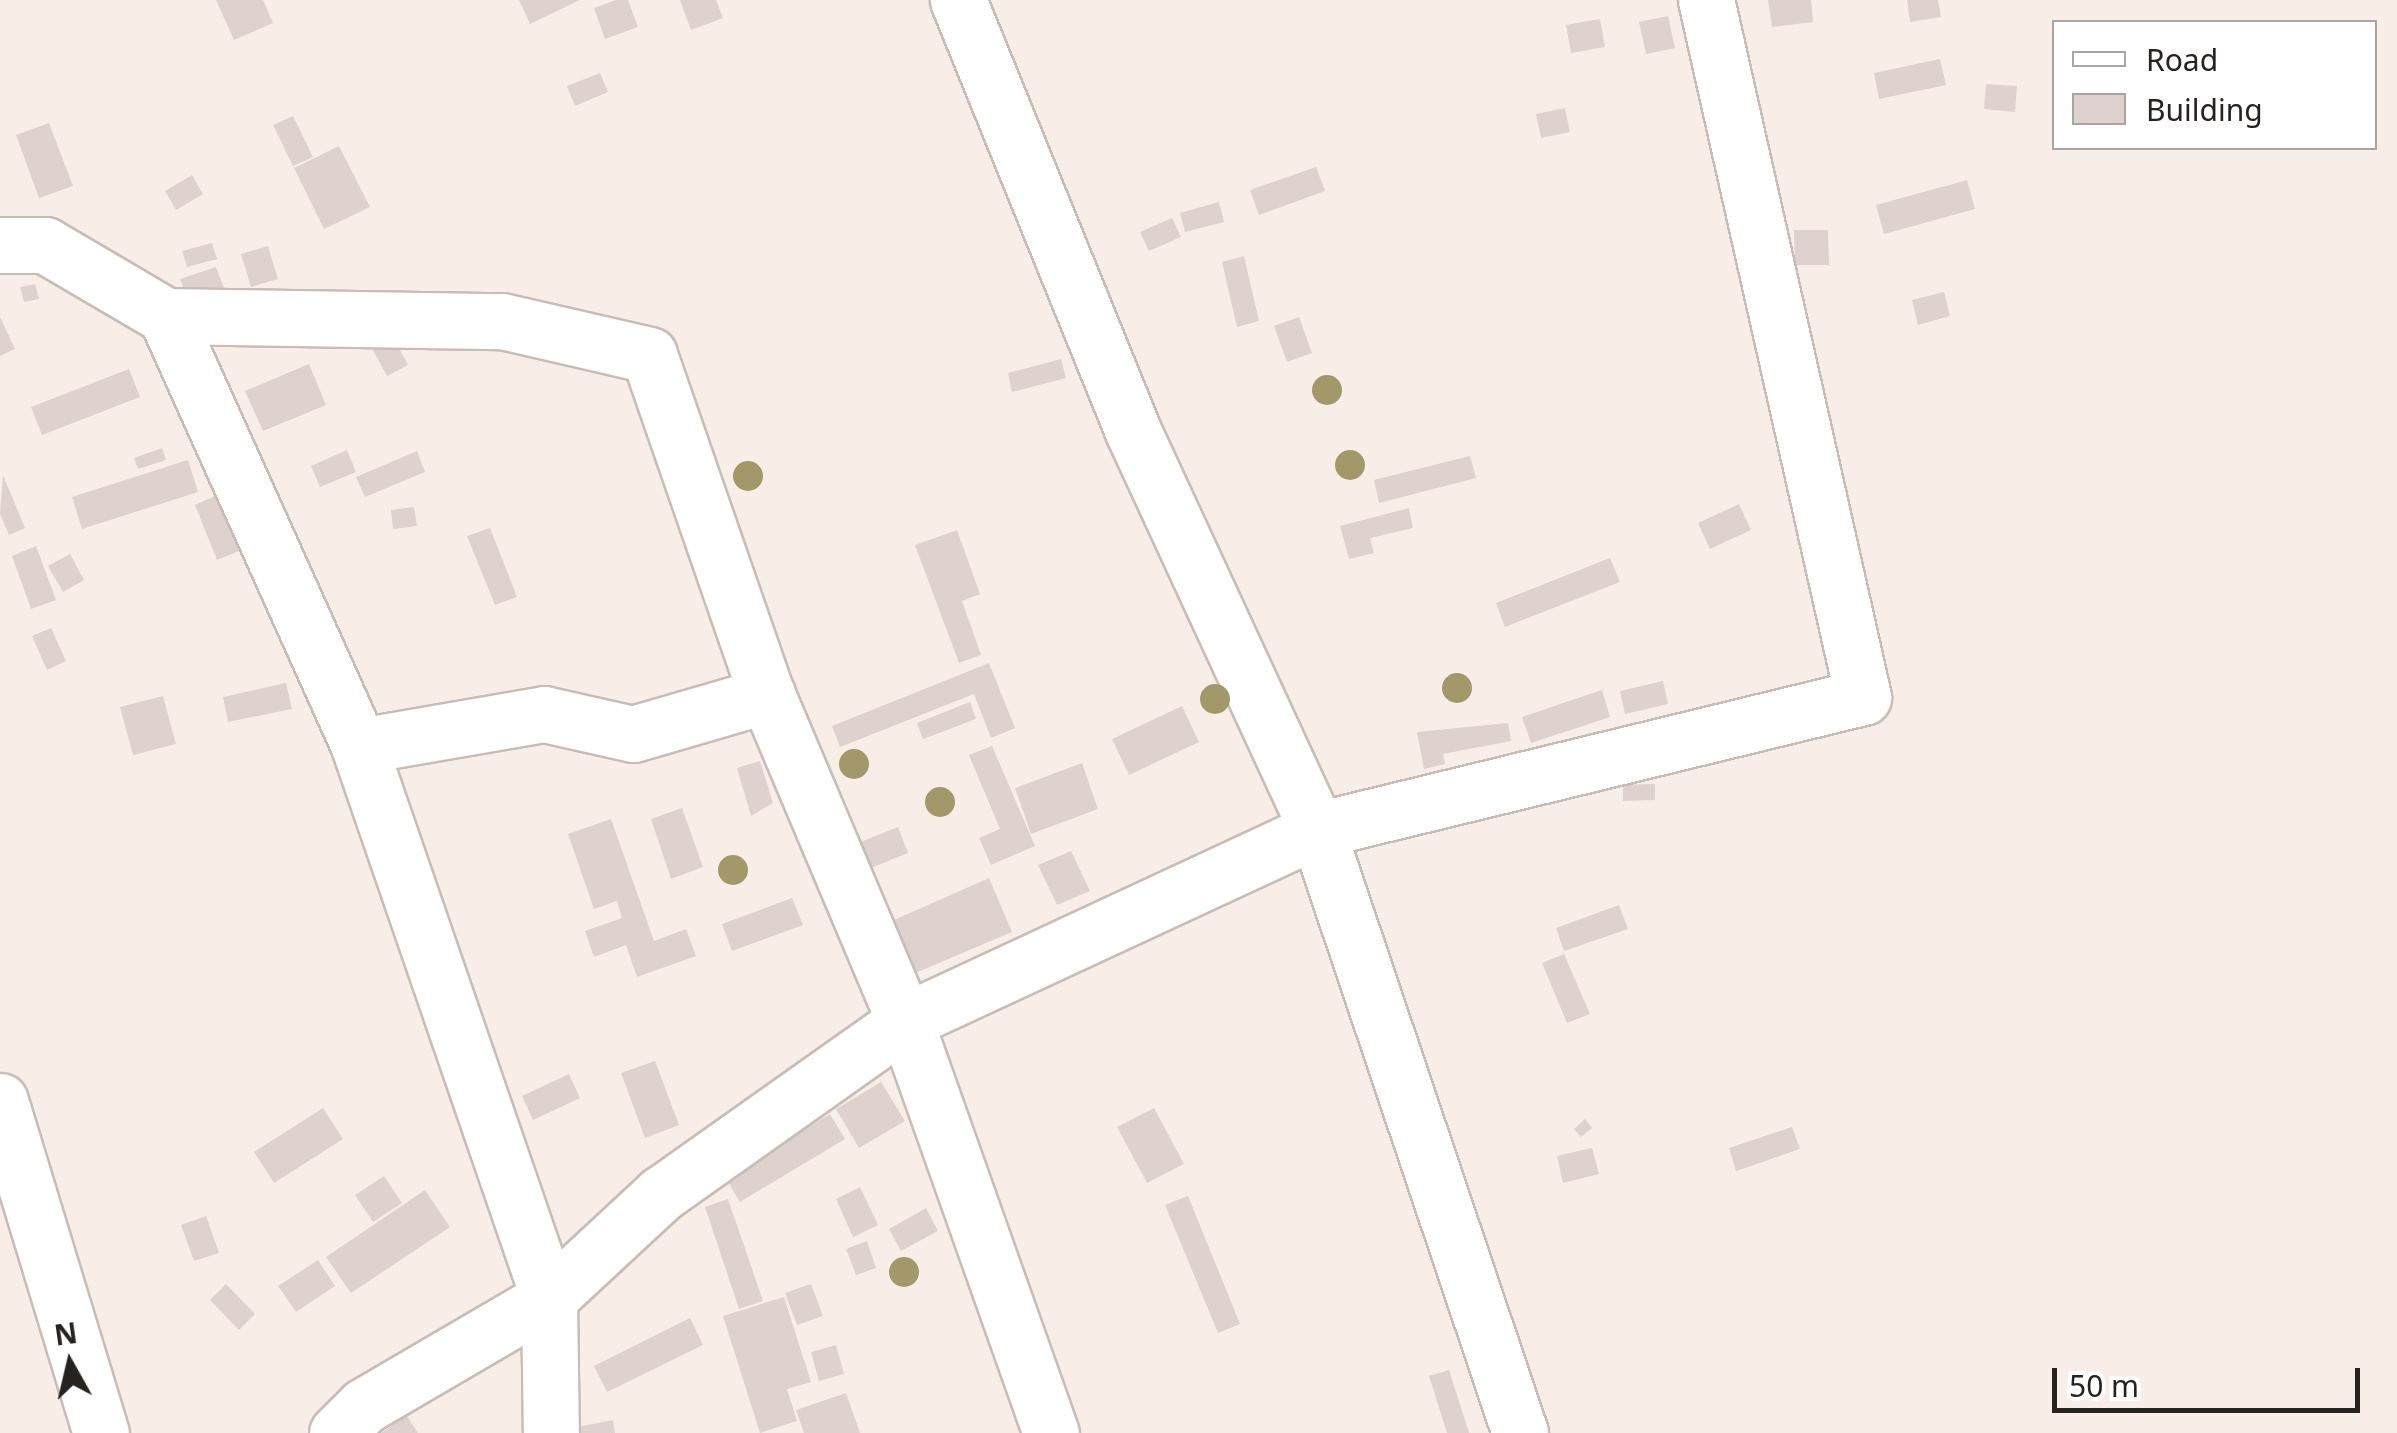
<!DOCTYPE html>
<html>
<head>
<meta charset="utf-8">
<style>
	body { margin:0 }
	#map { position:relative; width:2397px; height:1433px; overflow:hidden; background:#f9eee7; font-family:"Noto Sans",sans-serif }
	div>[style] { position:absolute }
	.building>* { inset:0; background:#ded1ce }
	.roads { filter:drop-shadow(2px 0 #c8bdb6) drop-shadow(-2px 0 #c8bdb6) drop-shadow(0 2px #c8bdb6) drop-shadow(0 -2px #c8bdb6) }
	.minor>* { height:55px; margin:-27.5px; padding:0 27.5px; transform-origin:27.5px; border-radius:27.5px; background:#fff }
	.trees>* { width:30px; height:30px; margin:-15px; border-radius:50%; background:#a2986a }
	span { translate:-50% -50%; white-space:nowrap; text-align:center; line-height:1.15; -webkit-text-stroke:8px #fefefe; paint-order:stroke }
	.legend { position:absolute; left:2052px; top:20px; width:325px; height:130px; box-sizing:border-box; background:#fefefe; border:2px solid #a8a6a5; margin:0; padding:12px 18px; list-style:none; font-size:30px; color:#262220 }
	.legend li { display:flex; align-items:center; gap:20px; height:50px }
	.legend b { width:50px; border:2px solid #a8a6a5 }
	.north { position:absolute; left:20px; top:1313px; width:100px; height:100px; -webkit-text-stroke:8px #fefefe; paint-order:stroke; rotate:352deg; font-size:28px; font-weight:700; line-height:40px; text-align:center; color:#262220 }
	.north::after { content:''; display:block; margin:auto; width:35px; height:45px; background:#262220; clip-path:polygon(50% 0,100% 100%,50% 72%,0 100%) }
	.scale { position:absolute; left:2052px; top:1368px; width:308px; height:45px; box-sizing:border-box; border:5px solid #262220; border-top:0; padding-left:12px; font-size:30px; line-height:35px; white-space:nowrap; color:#262220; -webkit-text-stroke:8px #fefefe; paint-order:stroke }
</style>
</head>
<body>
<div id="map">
	<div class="building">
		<i style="clip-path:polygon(216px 0,263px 0,273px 23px,234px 40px)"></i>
		<i style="clip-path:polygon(519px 0,580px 0,530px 24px)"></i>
		<i style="clip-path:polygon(616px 0,628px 0,638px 27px,605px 39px,594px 8px)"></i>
		<i style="clip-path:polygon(680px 0,716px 0,723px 18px,691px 30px)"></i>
		<i style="clip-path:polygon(1768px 0,1811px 0,1813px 22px,1772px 27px)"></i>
		<i style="clip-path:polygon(1907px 0,1938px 0,1941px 17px,1910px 22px)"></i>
		<i style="clip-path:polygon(1668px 16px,1675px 48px,1646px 54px,1639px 22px)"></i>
		<i style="clip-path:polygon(1600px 19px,1605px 47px,1571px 53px,1566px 25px)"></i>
		<i style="clip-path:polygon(1940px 59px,1946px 85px,1879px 99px,1874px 73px)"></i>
		<i style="clip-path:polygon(600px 73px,608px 92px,575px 106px,567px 86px)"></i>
		<i style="clip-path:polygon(1986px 84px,2017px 86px,2015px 112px,1984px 109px)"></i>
		<i style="clip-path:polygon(1565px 108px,1570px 132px,1541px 138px,1536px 114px)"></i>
		<i style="clip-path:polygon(293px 116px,313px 157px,293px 166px,273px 125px)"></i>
		<i style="clip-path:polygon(49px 123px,73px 186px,39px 198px,16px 135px)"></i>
		<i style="clip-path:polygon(339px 146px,370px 207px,324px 229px,294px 168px)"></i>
		<i style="clip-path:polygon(1316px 167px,1325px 191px,1259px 215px,1250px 190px)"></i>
		<i style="clip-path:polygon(192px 175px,203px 194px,176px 210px,165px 191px)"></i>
		<i style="clip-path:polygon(1967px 180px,1975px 209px,1884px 234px,1876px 205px)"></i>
		<i style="clip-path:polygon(1219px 202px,1224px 222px,1185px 232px,1180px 213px)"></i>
		<i style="clip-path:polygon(1172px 218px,1181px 237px,1149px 251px,1140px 232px)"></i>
		<i style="clip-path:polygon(1794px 230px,1828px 230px,1829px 265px,1795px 265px)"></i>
		<i style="clip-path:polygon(212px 243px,217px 259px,187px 267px,182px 251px)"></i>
		<i style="clip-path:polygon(268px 246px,278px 279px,251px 287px,241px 254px)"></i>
		<i style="clip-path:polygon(1244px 256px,1259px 321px,1237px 327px,1222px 262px)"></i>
		<i style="clip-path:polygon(216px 267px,224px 288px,188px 300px,180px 279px)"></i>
		<i style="clip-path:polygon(35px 284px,39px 299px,24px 302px,20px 287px)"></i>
		<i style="clip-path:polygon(1944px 292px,1950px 316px,1918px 325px,1912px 300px)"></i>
		<i style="clip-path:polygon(0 317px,15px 349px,0 356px)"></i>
		<i style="clip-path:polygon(1299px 317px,1312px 353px,1287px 362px,1274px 326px)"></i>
		<i style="clip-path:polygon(389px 330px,408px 365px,387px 376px,368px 341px)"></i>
		<i style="clip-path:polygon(1061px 359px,1066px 378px,1012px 392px,1008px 373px)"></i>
		<i style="clip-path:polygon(309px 364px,326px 405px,263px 431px,245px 391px)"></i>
		<i style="clip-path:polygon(129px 369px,140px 397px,42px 435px,31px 407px)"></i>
		<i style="clip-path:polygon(162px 448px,166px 460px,138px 469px,134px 458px)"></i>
		<i style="clip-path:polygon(347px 450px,356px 472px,320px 487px,311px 466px)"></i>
		<i style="clip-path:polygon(417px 451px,425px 472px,365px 497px,356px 477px)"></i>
		<i style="clip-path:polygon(1470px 456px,1476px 478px,1379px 503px,1374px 480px)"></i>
		<i style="clip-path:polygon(188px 460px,198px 492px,82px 529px,72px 497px)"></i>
		<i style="clip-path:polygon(3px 475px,25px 528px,9px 535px,0 514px)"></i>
		<i style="clip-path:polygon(215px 496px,239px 551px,217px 560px,195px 505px)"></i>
		<i style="clip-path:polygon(1739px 504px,1751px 530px,1710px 549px,1698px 523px)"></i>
		<i style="clip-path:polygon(414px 507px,417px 526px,393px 529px,391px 510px)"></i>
		<i style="clip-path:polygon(1409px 508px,1413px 528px,1370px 538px,1374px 553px,1349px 559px,1340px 526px)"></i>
		<i style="clip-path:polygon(490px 528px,517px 597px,495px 605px,467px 536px)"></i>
		<i style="clip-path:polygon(957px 530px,980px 594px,962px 601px,981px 655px,959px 663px,915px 545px)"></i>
		<i style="clip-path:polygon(36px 546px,56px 600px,31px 609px,12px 556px)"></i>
		<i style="clip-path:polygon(70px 554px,84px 580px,63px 592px,48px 566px)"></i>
		<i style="clip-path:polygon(1610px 558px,1620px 582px,1505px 627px,1496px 603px)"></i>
		<i style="clip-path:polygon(51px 628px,66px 661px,47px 670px,32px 636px)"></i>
		<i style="clip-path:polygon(989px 663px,1015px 728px,991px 738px,974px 694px,840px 747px,832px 726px)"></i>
		<i style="clip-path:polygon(1663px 681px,1668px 704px,1625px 714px,1620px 691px)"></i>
		<i style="clip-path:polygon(286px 683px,292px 709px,228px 722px,223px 697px)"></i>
		<i style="clip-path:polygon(1602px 690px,1610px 717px,1531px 743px,1522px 717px)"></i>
		<i style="clip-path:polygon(163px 696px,176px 744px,133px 755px,120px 707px)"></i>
		<i style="clip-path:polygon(970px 702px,976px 719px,923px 739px,917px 723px)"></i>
		<i style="clip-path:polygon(1182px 706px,1199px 742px,1129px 775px,1112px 739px)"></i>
		<i style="clip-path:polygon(1508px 723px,1511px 741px,1443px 754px,1445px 764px,1424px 769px,1417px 732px)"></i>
		<i style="clip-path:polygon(992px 746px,1035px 846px,991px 865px,979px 838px,1000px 829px,969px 755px)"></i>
		<i style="clip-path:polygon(760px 761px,773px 803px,751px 816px,737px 768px)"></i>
		<i style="clip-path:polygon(1082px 763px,1098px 809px,1031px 834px,1015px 788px)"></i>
		<i style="clip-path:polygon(1655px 784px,1655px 800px,1623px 801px,1623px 785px)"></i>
		<i style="clip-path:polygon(682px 808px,703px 867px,671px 879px,651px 819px)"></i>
		<i style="clip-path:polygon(611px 819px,654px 941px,686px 929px,696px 956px,637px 977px,626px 945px,594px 957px,585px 931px,622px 918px,617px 901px,594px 909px,568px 834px)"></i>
		<i style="clip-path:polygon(898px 827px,908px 853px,864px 871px,853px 845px)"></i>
		<i style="clip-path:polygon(1071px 851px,1090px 891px,1057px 905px,1038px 865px)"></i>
		<i style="clip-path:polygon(989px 878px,1012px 932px,892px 983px,869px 931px)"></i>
		<i style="clip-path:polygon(792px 898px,803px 925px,732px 951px,722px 924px)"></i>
		<i style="clip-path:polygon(1619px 905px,1628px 929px,1564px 951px,1556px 928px)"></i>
		<i style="clip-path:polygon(1564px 954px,1590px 1014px,1567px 1023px,1542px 963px)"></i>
		<i style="clip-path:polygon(655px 1061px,679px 1125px,645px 1138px,621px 1073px)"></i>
		<i style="clip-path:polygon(569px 1074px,580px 1098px,533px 1120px,522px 1096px)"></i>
		<i style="clip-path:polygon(881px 1082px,905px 1121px,859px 1148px,836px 1109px)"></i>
		<i style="clip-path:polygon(323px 1108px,343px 1139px,274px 1183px,254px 1152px)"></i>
		<i style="clip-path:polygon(1154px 1108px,1184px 1164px,1147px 1183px,1117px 1127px)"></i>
		<i style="clip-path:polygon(830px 1114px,845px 1139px,740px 1202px,725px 1177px)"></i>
		<i style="clip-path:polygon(1585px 1119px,1592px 1128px,1581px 1137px,1574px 1129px)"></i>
		<i style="clip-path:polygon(1792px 1127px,1800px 1149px,1736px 1171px,1729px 1148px)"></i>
		<i style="clip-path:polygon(1592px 1148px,1599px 1174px,1563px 1183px,1557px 1156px)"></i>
		<i style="clip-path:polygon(384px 1176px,402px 1203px,373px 1222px,355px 1195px)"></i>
		<i style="clip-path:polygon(860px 1187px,878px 1225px,853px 1237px,836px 1199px)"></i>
		<i style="clip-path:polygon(425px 1190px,450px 1227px,351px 1293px,326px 1257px)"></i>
		<i style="clip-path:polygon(1188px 1196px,1240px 1324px,1218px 1333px,1165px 1205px)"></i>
		<i style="clip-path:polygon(728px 1199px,763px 1301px,739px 1309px,705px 1207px)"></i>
		<i style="clip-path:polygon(926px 1208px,938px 1231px,901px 1251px,889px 1229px)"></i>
		<i style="clip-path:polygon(206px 1216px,219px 1253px,194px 1261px,181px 1225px)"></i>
		<i style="clip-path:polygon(867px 1241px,876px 1268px,856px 1275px,846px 1249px)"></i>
		<i style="clip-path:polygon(318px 1260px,335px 1286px,296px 1312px,278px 1286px)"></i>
		<i style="clip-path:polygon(226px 1284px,255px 1314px,239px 1330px,210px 1300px)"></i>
		<i style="clip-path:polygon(811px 1284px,823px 1316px,797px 1325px,785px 1293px)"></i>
		<i style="clip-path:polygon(784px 1297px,811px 1382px,787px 1389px,797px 1421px,760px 1433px,723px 1316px)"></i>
		<i style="clip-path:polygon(690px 1318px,703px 1345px,607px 1392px,594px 1366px)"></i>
		<i style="clip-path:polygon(836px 1345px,844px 1374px,819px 1381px,811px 1352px)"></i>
		<i style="clip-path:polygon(1449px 1370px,1469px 1433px,1447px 1433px,1429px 1376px)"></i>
		<i style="clip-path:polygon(846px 1393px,860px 1433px,804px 1433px,796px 1410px)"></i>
		<i style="clip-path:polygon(407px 1416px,418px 1433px,381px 1433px)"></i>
		<i style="clip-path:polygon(613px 1420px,615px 1433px,578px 1433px,577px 1427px)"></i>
	</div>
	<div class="roads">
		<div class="minor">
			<i style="left:958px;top:0;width:463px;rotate:67.9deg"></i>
			<i style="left:1132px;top:429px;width:442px;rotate:65.2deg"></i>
			<i style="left:1317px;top:830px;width:636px;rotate:71.39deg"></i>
			<i style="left:0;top:245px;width:45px"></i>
			<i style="left:45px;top:245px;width:140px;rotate:30.4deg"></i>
			<i style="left:166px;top:316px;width:336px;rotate:0.9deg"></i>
			<i style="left:502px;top:321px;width:151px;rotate:13deg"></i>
			<i style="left:649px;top:355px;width:360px;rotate:70.9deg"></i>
			<i style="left:767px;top:695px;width:354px;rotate:67.1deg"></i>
			<i style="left:905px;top:1021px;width:437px;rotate:70.5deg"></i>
			<i style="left:166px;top:316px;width:471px;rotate:65.8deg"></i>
			<i style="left:359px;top:746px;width:584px;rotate:71.01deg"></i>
			<i style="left:549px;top:1298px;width:135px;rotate:89.2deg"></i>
			<i style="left:359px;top:746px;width:188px;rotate:-9.8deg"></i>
			<i style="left:544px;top:714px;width:91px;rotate:12.7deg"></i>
			<i style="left:633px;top:734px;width:140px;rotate:-16.2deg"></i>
			<i style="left:0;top:1101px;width:347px;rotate:73.1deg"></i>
			<i style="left:337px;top:1433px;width:38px;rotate:-45deg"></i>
			<i style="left:364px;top:1406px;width:214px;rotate:-30.3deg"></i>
			<i style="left:549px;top:1298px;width:153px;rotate:-42.9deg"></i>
			<i style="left:661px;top:1194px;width:299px;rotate:-35.3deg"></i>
			<i style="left:905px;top:1021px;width:454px;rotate:-24.9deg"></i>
			<i style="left:1317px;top:830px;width:562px;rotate:-13.69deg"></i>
			<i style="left:1863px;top:697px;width:714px;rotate:-102.69deg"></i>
		</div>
	</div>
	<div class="trees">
		<i style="left:1327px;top:390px"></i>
		<i style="left:1350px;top:465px"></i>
		<i style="left:748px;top:476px"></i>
		<i style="left:1457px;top:688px"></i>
		<i style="left:1215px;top:699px"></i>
		<i style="left:854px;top:764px"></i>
		<i style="left:940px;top:802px"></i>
		<i style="left:733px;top:870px"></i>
		<i style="left:904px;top:1272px"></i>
	</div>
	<ul class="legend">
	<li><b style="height:12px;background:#fff"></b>Road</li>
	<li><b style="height:28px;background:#ded1ce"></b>Building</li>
	</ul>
	<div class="north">N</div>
	<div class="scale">50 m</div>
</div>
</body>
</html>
